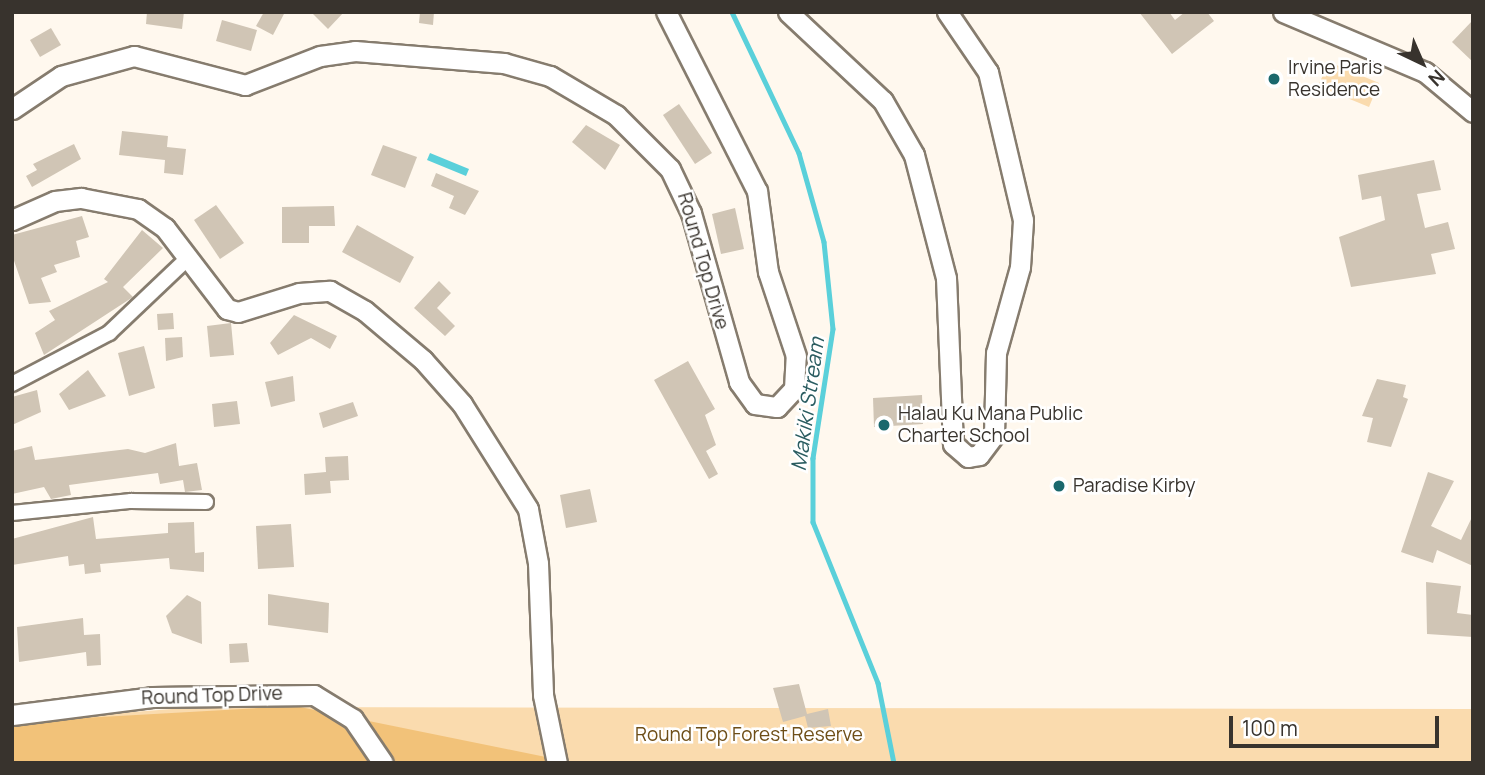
<!DOCTYPE html>
<html>
<head>
<meta charset="utf-8">
<style>
	body { margin:0 }
	#map { position:relative; width:1485px; height:775px; overflow:hidden; background:#fff8ee; font-family:Manrope,sans-serif }
	div>[style] { position:absolute }
	.green>* { inset:0; background:#fadbae }
	.forest>* { inset:0; background:#f2c279 }
	.water>* { inset:0; background:#5ad0da }
	.stream>* { height:4.5px; margin:-2.25px; padding:0 2.25px; transform-origin:2.25px; border-radius:2.25px; background:#5ad0da }
	.building>* { inset:0; background:#d0c5b5 }
	.roads { filter:drop-shadow(2px 0 #867c6e) drop-shadow(-2px 0 #867c6e) drop-shadow(0 2px #867c6e) drop-shadow(0 -2px #867c6e) }
	.street>* { height:14px; margin:-7px; padding:0 7px; transform-origin:7px; border-radius:7px; background:#fff }
	.secondary>* { height:19px; margin:-9.5px; padding:0 9.5px; transform-origin:9.5px; border-radius:9.5px; background:#fff }
	.dots>* { width:19px; height:19px; translate:-50% -50%; box-sizing:border-box; border:4px solid #fff; border-radius:50% }
	span { translate:-50% -50%; white-space:nowrap; text-align:center; line-height:1.15; -webkit-text-stroke:5px #fff; paint-order:stroke }
	.poi-label { font-size:19px; color:#38332d }
	.left { translate:0 -50%; text-align:left }
	.street-label { font-size:19px; color:#38332d }
	.park-label { font-size:19px; color:#6e4e17 }
	.water-label { font-size:21px; color:#2a5c60; font-style:italic }
	.frame { position:absolute; inset:0; border:14px solid #38332d; pointer-events:none }
	.north { position:absolute; left:1387px; top:28px; width:70px; height:70px; -webkit-text-stroke:5px #fff; paint-order:stroke; rotate:136deg; font-size:19px; font-weight:700; line-height:28px; text-align:center; color:#38332d }
	.north::after { content:''; display:block; margin:auto; width:24px; height:32px; background:#38332d; clip-path:polygon(50% 0,100% 100%,50% 72%,0 100%) }
	.scale { position:absolute; left:1229px; top:716px; width:210px; height:32px; box-sizing:border-box; border:4px solid #38332d; border-top:0; padding-left:9px; font-size:21px; line-height:24px; white-space:nowrap; color:#38332d; -webkit-text-stroke:5px #fff; paint-order:stroke }
</style>
</head>
<body>
<div id="map">
	<div class="green">
		<i style="clip-path:polygon(1329px 62px,1379px 83px,1369px 107px,1318px 86px)"></i>
		<i style="clip-path:polygon(198px 707px,1473px 709px,1473px 763px,12px 763px,55px 718px)"></i>
	</div>
	<div class="forest">
		<i style="clip-path:polygon(295px 706px,575px 763px,12px 763px,12px 722px)"></i>
	</div>
	<div class="water">
		<i style="clip-path:polygon(430px 153px,469px 169px,466px 176px,427px 160px)"></i>
	</div>
	<div class="stream">
		<i style="left:732px;top:12px;width:156px;rotate:64.6deg"></i>
		<i style="left:799px;top:153px;width:92px;rotate:74.3deg"></i>
		<i style="left:824px;top:242px;width:87px;rotate:84.1deg"></i>
		<i style="left:833px;top:329px;width:131px;rotate:98.8deg"></i>
		<i style="left:813px;top:458px;width:64px;rotate:90deg"></i>
		<i style="left:813px;top:522px;width:174px;rotate:68deg"></i>
		<i style="left:878px;top:683px;width:82px;rotate:78.7deg"></i>
	</div>
	<div class="building">
		<i style="clip-path:polygon(147px 12px,184px 12px,182px 29px,146px 24px)"></i>
		<i style="clip-path:polygon(264px 12px,285px 12px,273px 35px,256px 26px)"></i>
		<i style="clip-path:polygon(311px 12px,344px 12px,328px 29px)"></i>
		<i style="clip-path:polygon(420px 12px,434px 12px,433px 25px,419px 23px)"></i>
		<i style="clip-path:polygon(1139px 12px,1169px 12px,1175px 20px,1185px 12px,1207px 12px,1214px 21px,1172px 54px)"></i>
		<i style="clip-path:polygon(222px 20px,257px 30px,251px 51px,216px 41px)"></i>
		<i style="clip-path:polygon(1473px 20px,1473px 62px,1452px 42px)"></i>
		<i style="clip-path:polygon(51px 28px,61px 45px,40px 57px,30px 40px)"></i>
		<i style="clip-path:polygon(679px 104px,712px 153px,695px 164px,663px 115px)"></i>
		<i style="clip-path:polygon(586px 125px,620px 145px,605px 170px,572px 142px)"></i>
		<i style="clip-path:polygon(122px 131px,168px 136px,167px 147px,186px 149px,183px 175px,164px 173px,165px 160px,119px 155px)"></i>
		<i style="clip-path:polygon(74px 144px,81px 159px,32px 187px,26px 176px,37px 170px,33px 164px)"></i>
		<i style="clip-path:polygon(383px 145px,417px 157px,405px 188px,371px 175px)"></i>
		<i style="clip-path:polygon(1434px 160px,1441px 190px,1417px 194px,1425px 228px,1448px 222px,1455px 249px,1431px 254px,1436px 274px,1351px 287px,1339px 237px,1385px 220px,1381px 196px,1362px 200px,1358px 175px)"></i>
		<i style="clip-path:polygon(436px 173px,479px 191px,465px 215px,449px 208px,454px 196px,431px 186px)"></i>
		<i style="clip-path:polygon(216px 205px,244px 243px,220px 259px,194px 220px)"></i>
		<i style="clip-path:polygon(334px 206px,335px 226px,309px 226px,309px 243px,282px 243px,282px 207px)"></i>
		<i style="clip-path:polygon(735px 208px,744px 249px,721px 254px,712px 214px)"></i>
		<i style="clip-path:polygon(82px 216px,89px 237px,76px 241px,80px 257px,54px 265px,57px 272px,41px 278px,51px 302px,29px 304px,12px 255px,12px 235px)"></i>
		<i style="clip-path:polygon(357px 225px,414px 257px,400px 283px,342px 252px)"></i>
		<i style="clip-path:polygon(142px 230px,163px 248px,123px 287px,133px 297px,44px 355px,35px 333px,55px 320px,49px 311px,108px 282px,104px 279px)"></i>
		<i style="clip-path:polygon(439px 281px,451px 293px,437px 308px,455px 326px,445px 336px,414px 308px)"></i>
		<i style="clip-path:polygon(173px 313px,174px 329px,158px 330px,157px 314px)"></i>
		<i style="clip-path:polygon(294px 315px,337px 336px,330px 349px,311px 338px,278px 355px,270px 343px)"></i>
		<i style="clip-path:polygon(231px 323px,234px 355px,210px 357px,207px 326px)"></i>
		<i style="clip-path:polygon(182px 337px,183px 357px,166px 361px,165px 338px)"></i>
		<i style="clip-path:polygon(144px 346px,155px 388px,129px 396px,118px 353px)"></i>
		<i style="clip-path:polygon(688px 361px,715px 409px,705px 415px,716px 445px,706px 451px,718px 474px,709px 479px,654px 380px)"></i>
		<i style="clip-path:polygon(88px 370px,106px 396px,69px 410px,59px 394px)"></i>
		<i style="clip-path:polygon(293px 376px,295px 401px,271px 407px,265px 382px)"></i>
		<i style="clip-path:polygon(1377px 379px,1406px 385px,1403px 397px,1408px 399px,1391px 447px,1367px 442px,1373px 418px,1362px 416px)"></i>
		<i style="clip-path:polygon(37px 390px,41px 412px,12px 425px,12px 397px)"></i>
		<i style="clip-path:polygon(922px 395px,923px 424px,874px 427px,873px 398px)"></i>
		<i style="clip-path:polygon(237px 401px,240px 424px,214px 427px,212px 404px)"></i>
		<i style="clip-path:polygon(353px 402px,358px 416px,323px 428px,319px 413px)"></i>
		<i style="clip-path:polygon(176px 443px,179px 466px,197px 463px,202px 490px,185px 492px,183px 480px,160px 484px,158px 473px,69px 485px,71px 495px,51px 499px,44px 487px,12px 494px,12px 451px,32px 446px,35px 460px,128px 449px,145px 453px)"></i>
		<i style="clip-path:polygon(348px 456px,349px 480px,330px 481px,331px 493px,305px 495px,304px 474px,326px 472px,325px 457px)"></i>
		<i style="clip-path:polygon(1428px 472px,1454px 481px,1431px 526px,1461px 540px,1473px 515px,1473px 566px,1437px 550px,1433px 563px,1401px 552px)"></i>
		<i style="clip-path:polygon(590px 489px,597px 522px,566px 528px,560px 495px)"></i>
		<i style="clip-path:polygon(93px 517px,96px 539px,168px 533px,168px 523px,194px 522px,195px 553px,204px 552px,204px 572px,170px 569px,169px 558px,100px 564px,101px 572px,85px 574px,84px 564px,69px 566px,68px 556px,12px 565px,12px 539px)"></i>
		<i style="clip-path:polygon(291px 524px,294px 567px,258px 569px,256px 526px)"></i>
		<i style="clip-path:polygon(1426px 582px,1461px 586px,1457px 613px,1473px 615px,1473px 637px,1427px 634px)"></i>
		<i style="clip-path:polygon(268px 594px,329px 603px,328px 633px,268px 625px)"></i>
		<i style="clip-path:polygon(187px 595px,201px 602px,202px 644px,172px 633px,166px 616px)"></i>
		<i style="clip-path:polygon(83px 618px,84px 635px,100px 634px,101px 665px,87px 666px,86px 652px,19px 662px,17px 627px)"></i>
		<i style="clip-path:polygon(247px 643px,249px 662px,230px 663px,229px 644px)"></i>
		<i style="clip-path:polygon(799px 684px,807px 714px,828px 709px,831px 726px,808px 728px,805px 716px,783px 722px,773px 688px)"></i>
	</div>
	<div class="roads">
		<div class="street">
			<i style="left:12px;top:384px;width:110px;rotate:-27.7deg"></i>
			<i style="left:109px;top:333px;width:109px;rotate:-43.5deg"></i>
			<i style="left:12px;top:513px;width:120px;rotate:-5.8deg"></i>
			<i style="left:131px;top:501px;width:75px;rotate:0.8deg"></i>
		</div>
		<div class="secondary">
			<i style="left:788px;top:12px;width:130px;rotate:43.1deg"></i>
			<i style="left:883px;top:101px;width:62px;rotate:60.1deg"></i>
			<i style="left:914px;top:155px;width:127px;rotate:75.4deg"></i>
			<i style="left:946px;top:278px;width:166px;rotate:87.6deg"></i>
			<i style="left:953px;top:444px;width:20px;rotate:41deg"></i>
			<i style="left:968px;top:457px;width:11px;rotate:-10deg"></i>
			<i style="left:979px;top:455px;width:25px;rotate:-53deg"></i>
			<i style="left:994px;top:435px;width:82px;rotate:-88.6deg"></i>
			<i style="left:996px;top:353px;width:89px;rotate:-74.4deg"></i>
			<i style="left:1020px;top:267px;width:47px;rotate:-86.3deg"></i>
			<i style="left:1023px;top:220px;width:152px;rotate:-103.3deg"></i>
			<i style="left:988px;top:72px;width:73px;rotate:-124.3deg"></i>
			<i style="left:1283px;top:12px;width:154px;rotate:22.9deg"></i>
			<i style="left:1425px;top:72px;width:62px;rotate:39.8deg"></i>
			<i style="left:12px;top:109px;width:59px;rotate:-34deg"></i>
			<i style="left:61px;top:76px;width:76px;rotate:-15.3deg"></i>
			<i style="left:134px;top:56px;width:115px;rotate:14.6deg"></i>
			<i style="left:245px;top:85px;width:80px;rotate:-21.1deg"></i>
			<i style="left:320px;top:56px;width:35px;rotate:-8deg"></i>
			<i style="left:355px;top:51px;width:149px;rotate:4.6deg"></i>
			<i style="left:504px;top:63px;width:48px;rotate:15.8deg"></i>
			<i style="left:550px;top:76px;width:77px;rotate:30.6deg"></i>
			<i style="left:616px;top:115px;width:76px;rotate:45deg"></i>
			<i style="left:670px;top:169px;width:49px;rotate:64.5deg"></i>
			<i style="left:691px;top:213px;width:176px;rotate:74.1deg"></i>
			<i style="left:739px;top:382px;width:27px;rotate:54deg"></i>
			<i style="left:755px;top:404px;width:22px;rotate:8deg"></i>
			<i style="left:777px;top:407px;width:25px;rotate:-47deg"></i>
			<i style="left:794px;top:389px;width:33px;rotate:-87deg"></i>
			<i style="left:796px;top:356px;width:89px;rotate:-108.4deg"></i>
			<i style="left:768px;top:272px;width:82px;rotate:-97.7deg"></i>
			<i style="left:757px;top:191px;width:201px;rotate:-116.9deg"></i>
			<i style="left:12px;top:220px;width:47px;rotate:-23.8deg"></i>
			<i style="left:55px;top:201px;width:26px;rotate:-7deg"></i>
			<i style="left:81px;top:198px;width:58px;rotate:10.9deg"></i>
			<i style="left:138px;top:209px;width:33px;rotate:35deg"></i>
			<i style="left:165px;top:228px;width:102px;rotate:52.6deg"></i>
			<i style="left:227px;top:309px;width:11px;rotate:15deg"></i>
			<i style="left:238px;top:312px;width:64px;rotate:-17.3deg"></i>
			<i style="left:299px;top:293px;width:31px;rotate:-4deg"></i>
			<i style="left:330px;top:291px;width:40px;rotate:29.7deg"></i>
			<i style="left:365px;top:311px;width:76px;rotate:40.2deg"></i>
			<i style="left:423px;top:360px;width:59px;rotate:48.4deg"></i>
			<i style="left:462px;top:404px;width:124px;rotate:57.8deg"></i>
			<i style="left:528px;top:509px;width:55px;rotate:79.5deg"></i>
			<i style="left:538px;top:563px;width:132px;rotate:87.8deg"></i>
			<i style="left:543px;top:695px;width:69px;rotate:78.4deg"></i>
			<i style="left:12px;top:715px;width:141px;rotate:-7.3deg"></i>
			<i style="left:152px;top:697px;width:162px;rotate:-0.7deg"></i>
			<i style="left:314px;top:695px;width:46px;rotate:31.6deg"></i>
			<i style="left:353px;top:719px;width:53px;rotate:55.7deg"></i>
		</div>
	</div>
	<div class="dots">
		<i style="left:1274px;top:79px;background:#1a686d"></i>
		<i style="left:884px;top:425px;background:#1a686d"></i>
		<i style="left:1059px;top:486px;background:#1a686d"></i>
	</div>
	<div class="poi-label">
		<span class="left" style="left:1288px;top:79px">Irvine Paris<br>Residence</span>
		<span class="left" style="left:898px;top:425px">Halau Ku Mana Public<br>Charter School</span>
		<span class="left" style="left:1073px;top:486px">Paradise Kirby</span>
	</div>
	<div class="street-label">
		<span style="left:703px;top:261px;rotate:74deg">Round Top Drive</span>
		<span style="left:212px;top:696px;rotate:-2deg">Round Top Drive</span>
	</div>
	<div class="park-label">
		<span style="left:749px;top:735px">Round Top Forest Reserve</span>
	</div>
	<div class="water-label">
		<span style="left:807px;top:404px;rotate:-82deg">Makiki Stream</span>
	</div>
	<div class="frame"></div>
	<div class="north">N</div>
	<div class="scale">100 m</div>
</div>
</body>
</html>
